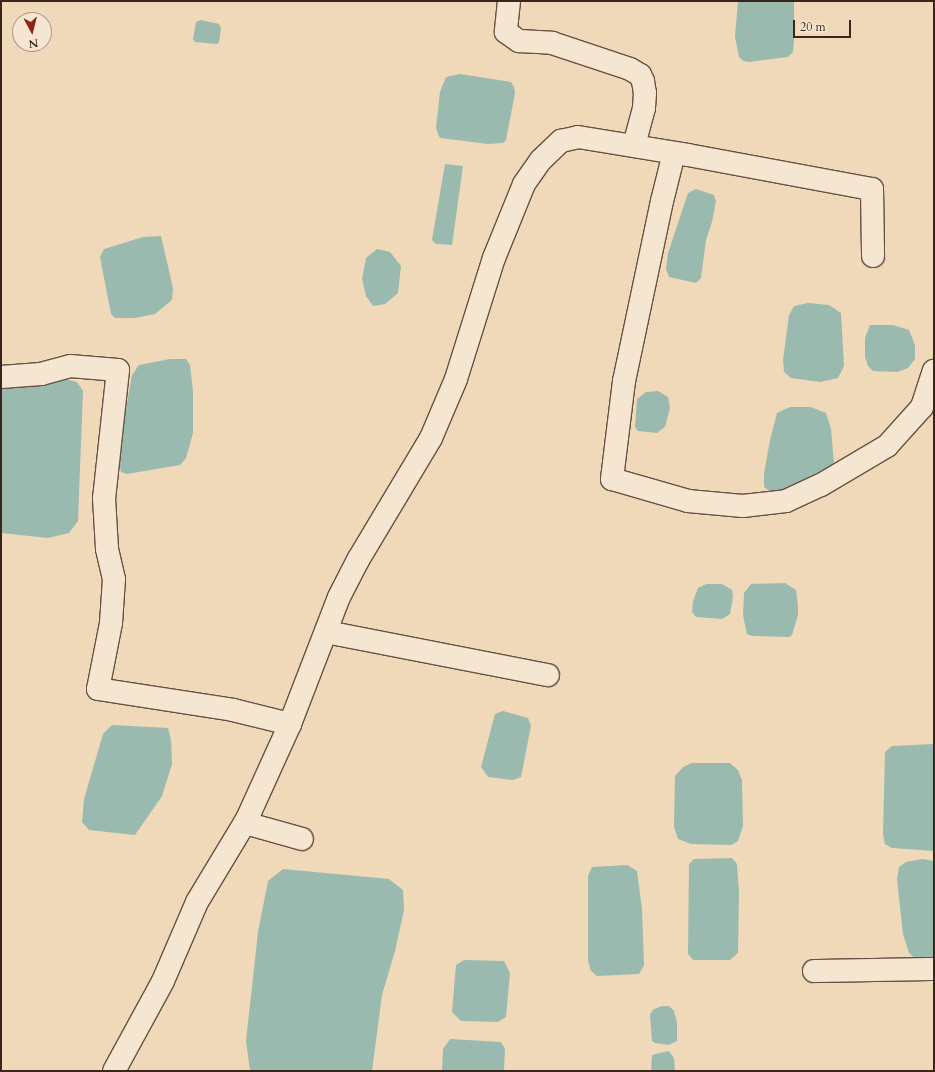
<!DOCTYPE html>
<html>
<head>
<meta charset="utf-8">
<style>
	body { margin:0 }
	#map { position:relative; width:935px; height:1072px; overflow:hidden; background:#efd9b9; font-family:Cardo,serif }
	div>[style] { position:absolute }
	.water>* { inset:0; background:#9abaaf }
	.roads { filter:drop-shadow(1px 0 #665243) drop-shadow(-1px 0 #665243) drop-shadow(0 1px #665243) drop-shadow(0 -1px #665243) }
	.minor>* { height:22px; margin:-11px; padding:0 11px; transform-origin:11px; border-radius:11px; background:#f5e6d2 }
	span { translate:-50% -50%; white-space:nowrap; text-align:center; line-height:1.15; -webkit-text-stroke:3px #f5e6d2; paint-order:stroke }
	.frame { position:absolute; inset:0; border:2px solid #38251c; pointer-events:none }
	.north { position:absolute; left:12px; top:12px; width:40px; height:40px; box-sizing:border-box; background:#f5e6d2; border:1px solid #a99989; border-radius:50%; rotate:173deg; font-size:11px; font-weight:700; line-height:16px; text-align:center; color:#38251c }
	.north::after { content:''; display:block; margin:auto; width:14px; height:18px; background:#8f2418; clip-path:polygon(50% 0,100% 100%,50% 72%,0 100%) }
	.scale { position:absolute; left:793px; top:20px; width:58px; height:18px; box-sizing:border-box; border:2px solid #38251c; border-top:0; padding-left:5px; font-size:12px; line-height:14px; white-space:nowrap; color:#38251c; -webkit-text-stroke:3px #f5e6d2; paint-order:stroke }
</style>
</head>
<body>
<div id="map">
	<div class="water">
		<i style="clip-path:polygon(738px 1px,794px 1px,794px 41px,793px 52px,788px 57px,749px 62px,743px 61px,739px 57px,735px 37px)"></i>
		<i style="clip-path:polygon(201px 20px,219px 24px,221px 28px,219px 42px,217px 44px,195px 42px,193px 39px,196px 22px)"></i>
		<i style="clip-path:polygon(460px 74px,511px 82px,514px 87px,515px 93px,506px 140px,503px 143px,488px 144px,440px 138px,438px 134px,436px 128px,440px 92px,446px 77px)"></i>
		<i style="clip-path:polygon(445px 164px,463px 166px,452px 245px,436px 244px,432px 240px)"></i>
		<i style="clip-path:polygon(696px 189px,714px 195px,716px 201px,712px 222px,706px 240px,701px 278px,696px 283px,669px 277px,666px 269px,668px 253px,688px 193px)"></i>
		<i style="clip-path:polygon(161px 236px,173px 288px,172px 300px,155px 314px,135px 318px,115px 318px,111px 314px,100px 257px,104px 249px,143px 237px)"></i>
		<i style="clip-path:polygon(377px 249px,390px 252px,401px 266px,398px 293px,385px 304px,373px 306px,366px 296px,362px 279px,366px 258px)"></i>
		<i style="clip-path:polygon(808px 303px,829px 305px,841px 313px,844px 366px,838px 378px,820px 382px,791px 378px,784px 372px,783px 360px,789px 315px,794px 306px)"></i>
		<i style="clip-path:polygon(870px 325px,893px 325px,909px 330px,915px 345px,915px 359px,908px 368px,897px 372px,873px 371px,868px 366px,865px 357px,865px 338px)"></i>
		<i style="clip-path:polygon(170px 359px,186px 359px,190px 365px,193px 392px,193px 433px,186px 458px,180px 465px,127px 474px,121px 472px,119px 461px,124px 419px,132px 375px,139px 365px)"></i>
		<i style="clip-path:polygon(60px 378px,77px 382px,83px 391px,78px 521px,69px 533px,48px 538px,1px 533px,1px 386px)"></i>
		<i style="clip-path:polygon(658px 391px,668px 397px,670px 408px,665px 427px,657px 433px,638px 431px,635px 427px,637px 399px,646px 392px)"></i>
		<i style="clip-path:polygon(790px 407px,811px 407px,826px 413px,831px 429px,834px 464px,825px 478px,791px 491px,771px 492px,764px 487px,764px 474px,770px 440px,777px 413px)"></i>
		<i style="clip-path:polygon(785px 583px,796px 590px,798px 606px,798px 615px,792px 635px,789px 637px,752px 636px,747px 634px,743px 615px,744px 593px,751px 584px)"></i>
		<i style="clip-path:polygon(706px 584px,722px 584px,732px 590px,733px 597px,730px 614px,722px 619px,696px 617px,692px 612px,693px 601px,698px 588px)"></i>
		<i style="clip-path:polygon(503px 711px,528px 718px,531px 726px,521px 777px,513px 780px,488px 777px,481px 767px,495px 714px)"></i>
		<i style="clip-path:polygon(112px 725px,168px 728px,171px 740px,172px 764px,162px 796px,135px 835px,89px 830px,82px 822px,84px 799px,103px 734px)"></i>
		<i style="clip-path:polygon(934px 744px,934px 851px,892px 848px,885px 844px,883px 835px,885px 752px,892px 746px)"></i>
		<i style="clip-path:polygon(692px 763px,730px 763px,738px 770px,742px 780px,743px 826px,738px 841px,731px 845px,691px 844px,678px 839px,674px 827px,675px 776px,683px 767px)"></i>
		<i style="clip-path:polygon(732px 858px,737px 864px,739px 894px,738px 953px,730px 960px,693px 960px,688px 954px,689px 864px,694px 859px)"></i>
		<i style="clip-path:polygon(922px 859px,934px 861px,934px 958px,916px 959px,909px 953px,903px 934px,897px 879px,899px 867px,906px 862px)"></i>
		<i style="clip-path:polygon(627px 865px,637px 871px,642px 909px,644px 965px,639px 974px,597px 976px,591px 971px,588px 961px,588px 876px,592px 867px)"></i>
		<i style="clip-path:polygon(283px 869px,389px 879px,403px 890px,404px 910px,395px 951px,382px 995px,372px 1071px,250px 1071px,246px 1041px,258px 932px,268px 881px)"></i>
		<i style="clip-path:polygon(464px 960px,504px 961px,510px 973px,506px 1017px,498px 1022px,461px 1021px,452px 1012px,456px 965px)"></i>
		<i style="clip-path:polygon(662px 1006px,669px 1006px,674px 1011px,677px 1022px,677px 1041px,669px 1045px,655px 1043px,652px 1041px,650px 1014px,654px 1009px)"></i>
		<i style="clip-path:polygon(450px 1039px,501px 1042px,505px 1049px,504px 1071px,442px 1071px,443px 1049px)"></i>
		<i style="clip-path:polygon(669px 1051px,674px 1058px,675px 1071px,651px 1071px,652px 1055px)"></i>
	</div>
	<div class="roads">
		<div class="minor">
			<i style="left:509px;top:1px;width:31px;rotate:96deg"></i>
			<i style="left:506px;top:32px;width:16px;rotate:35deg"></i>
			<i style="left:519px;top:41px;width:33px;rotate:3deg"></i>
			<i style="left:552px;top:43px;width:82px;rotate:18.4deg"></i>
			<i style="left:630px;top:69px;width:12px;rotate:31deg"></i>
			<i style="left:640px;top:75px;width:7px;rotate:63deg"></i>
			<i style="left:643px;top:81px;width:12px;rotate:81deg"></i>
			<i style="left:645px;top:93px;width:15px;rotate:94deg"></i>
			<i style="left:644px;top:108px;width:39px;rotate:105deg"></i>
			<i style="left:674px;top:153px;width:49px;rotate:104deg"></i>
			<i style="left:662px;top:201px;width:184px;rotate:101.9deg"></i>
			<i style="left:624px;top:381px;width:99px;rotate:97deg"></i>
			<i style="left:612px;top:479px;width:79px;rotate:16.1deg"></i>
			<i style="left:688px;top:501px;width:55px;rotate:5.2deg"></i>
			<i style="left:743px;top:506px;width:43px;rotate:-6.6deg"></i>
			<i style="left:786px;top:501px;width:38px;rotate:-25deg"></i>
			<i style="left:821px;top:485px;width:77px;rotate:-30.6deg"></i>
			<i style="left:887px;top:446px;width:52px;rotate:-48.1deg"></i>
			<i style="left:922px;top:407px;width:38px;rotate:-72deg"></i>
			<i style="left:1px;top:377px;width:40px;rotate:-4.3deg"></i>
			<i style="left:41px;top:374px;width:30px;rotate:-15deg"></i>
			<i style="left:70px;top:366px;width:48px;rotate:4.8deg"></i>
			<i style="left:118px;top:370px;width:129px;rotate:96.2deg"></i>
			<i style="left:104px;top:498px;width:51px;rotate:86.6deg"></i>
			<i style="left:107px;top:549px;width:31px;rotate:77deg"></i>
			<i style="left:114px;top:579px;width:44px;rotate:93.9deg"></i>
			<i style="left:111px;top:623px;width:67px;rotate:101.1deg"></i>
			<i style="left:98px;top:689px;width:137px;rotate:8.8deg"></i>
			<i style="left:233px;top:710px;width:59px;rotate:13.8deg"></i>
			<i style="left:326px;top:632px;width:226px;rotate:11deg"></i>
			<i style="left:245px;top:823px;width:59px;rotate:15.7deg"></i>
			<i style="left:814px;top:971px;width:120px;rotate:-1deg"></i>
			<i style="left:114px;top:1071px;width:102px;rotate:-61.4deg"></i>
			<i style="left:163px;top:981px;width:86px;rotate:-66.7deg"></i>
			<i style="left:197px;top:902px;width:97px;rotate:-58.9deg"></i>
			<i style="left:247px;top:819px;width:104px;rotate:-65.6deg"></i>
			<i style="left:290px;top:724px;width:136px;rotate:-68.9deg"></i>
			<i style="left:339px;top:597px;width:42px;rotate:-62.8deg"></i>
			<i style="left:358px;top:560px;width:142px;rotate:-59.1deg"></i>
			<i style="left:431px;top:438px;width:64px;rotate:-67deg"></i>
			<i style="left:456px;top:379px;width:127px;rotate:-72.6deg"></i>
			<i style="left:494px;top:258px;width:80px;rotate:-67.9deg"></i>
			<i style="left:524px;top:184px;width:29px;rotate:-55deg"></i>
			<i style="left:541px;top:160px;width:28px;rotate:-44deg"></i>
			<i style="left:561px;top:141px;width:17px;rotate:-13deg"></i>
			<i style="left:578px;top:137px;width:111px;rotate:9.3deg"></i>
			<i style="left:688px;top:155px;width:187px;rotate:10.5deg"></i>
			<i style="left:872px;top:189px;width:67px;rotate:89.1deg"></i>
		</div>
	</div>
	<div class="frame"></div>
	<div class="north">N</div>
	<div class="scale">20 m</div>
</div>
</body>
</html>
